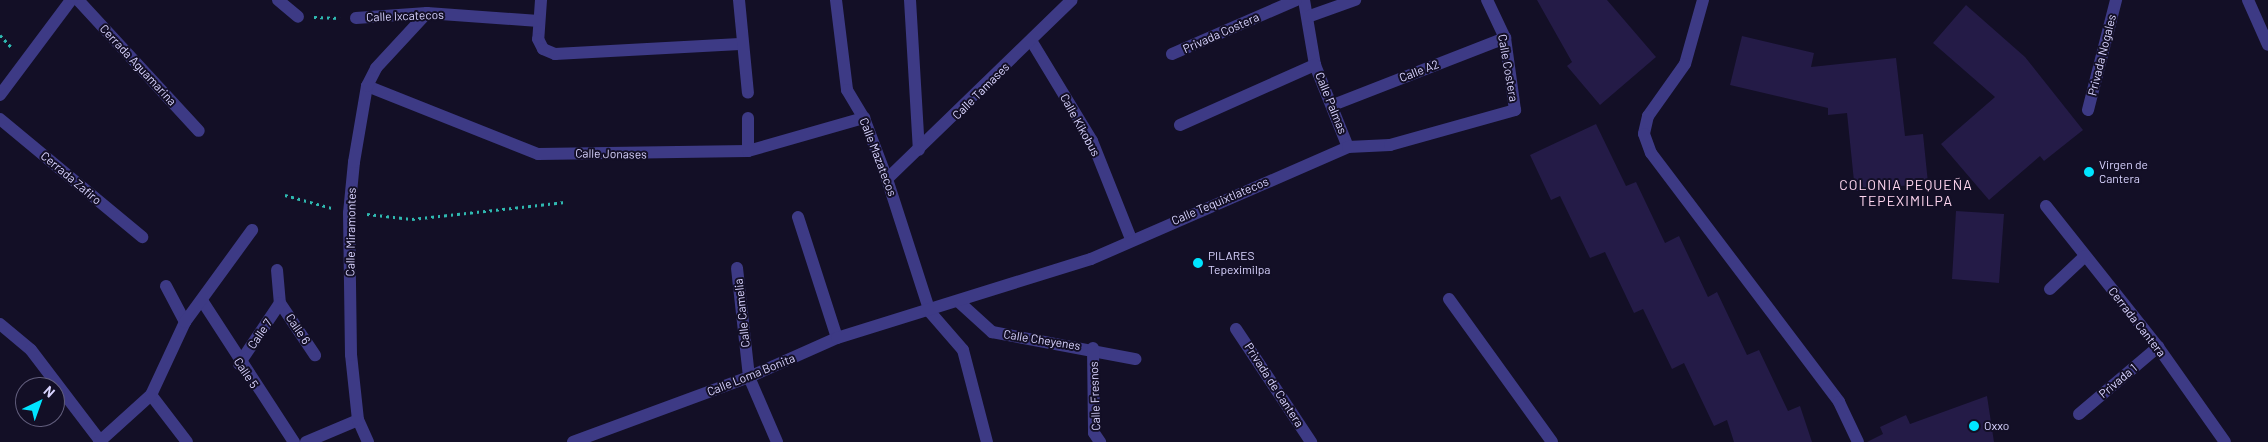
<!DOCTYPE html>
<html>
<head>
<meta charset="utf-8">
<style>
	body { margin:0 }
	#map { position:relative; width:2268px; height:442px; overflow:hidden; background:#130f26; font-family:Barlow,sans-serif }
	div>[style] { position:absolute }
	.building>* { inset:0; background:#241b47 }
	.path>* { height:3px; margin-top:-1.5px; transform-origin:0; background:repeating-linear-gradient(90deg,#2fb8b0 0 2.5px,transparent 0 6.5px) }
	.minor>* { height:12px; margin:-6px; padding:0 6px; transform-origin:6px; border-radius:6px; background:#3d3a85 }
	.dots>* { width:14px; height:14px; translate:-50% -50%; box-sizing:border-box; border:2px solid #130f26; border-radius:50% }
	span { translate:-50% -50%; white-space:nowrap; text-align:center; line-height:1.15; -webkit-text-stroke:4px #130f26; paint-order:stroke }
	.street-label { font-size:12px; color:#d9d4ff }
	.poi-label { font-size:12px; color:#d9d4ff }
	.left { translate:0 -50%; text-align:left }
	.neighbourhood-label { font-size:14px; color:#ffd6f0; letter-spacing:1px }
	.north { position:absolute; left:15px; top:377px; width:50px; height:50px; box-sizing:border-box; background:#130f26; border:1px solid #625e7d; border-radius:50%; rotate:42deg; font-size:14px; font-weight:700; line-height:20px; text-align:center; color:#d9d4ff }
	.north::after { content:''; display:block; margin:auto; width:18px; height:22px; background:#00e5ff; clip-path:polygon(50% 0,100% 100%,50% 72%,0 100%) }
</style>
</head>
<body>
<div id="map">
	<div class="building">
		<i style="clip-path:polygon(1537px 0,1607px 0,1656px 57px,1600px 105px,1567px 66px,1572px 62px)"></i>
		<i style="clip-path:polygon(1966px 5px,2025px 57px,2083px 130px,2044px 161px,2040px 156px,1989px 200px,1941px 144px,1995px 97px,1933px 43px)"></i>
		<i style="clip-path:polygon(1742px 36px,1814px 53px,1811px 67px,1896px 58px,1905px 136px,1923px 134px,1928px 183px,1855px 191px,1847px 113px,1828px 115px,1828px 108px,1730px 85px)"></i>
		<i style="clip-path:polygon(1596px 124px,1626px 186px,1636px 182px,1665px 243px,1679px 236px,1708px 297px,1717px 292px,1747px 355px,1759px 350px,1788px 411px,1800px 406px,1812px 442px,1734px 442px,1727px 420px,1714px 426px,1684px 363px,1672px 369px,1643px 309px,1634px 313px,1605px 252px,1590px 258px,1560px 196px,1551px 200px,1530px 155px)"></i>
		<i style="clip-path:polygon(1956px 211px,2004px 214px,1999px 283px,1952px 279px)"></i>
		<i style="clip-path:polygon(1987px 396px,1994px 442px,1867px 442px,1883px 434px,1880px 427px,1906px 415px,1910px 424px)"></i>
	</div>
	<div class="path">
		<i style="left:314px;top:17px;width:26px;rotate:2deg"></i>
		<i style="left:0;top:35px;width:19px;rotate:47deg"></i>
		<i style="left:285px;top:195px;width:49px;rotate:15.5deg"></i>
		<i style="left:367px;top:214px;width:45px;rotate:6.3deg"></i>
		<i style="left:412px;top:219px;width:154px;rotate:-6.3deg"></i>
	</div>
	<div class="minor">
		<i style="left:78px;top:0;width:178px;rotate:47.3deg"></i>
		<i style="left:278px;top:0;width:26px;rotate:40deg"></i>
		<i style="left:541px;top:0;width:39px;rotate:94deg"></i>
		<i style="left:538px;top:39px;width:11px;rotate:63deg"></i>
		<i style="left:543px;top:49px;width:13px;rotate:23deg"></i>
		<i style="left:555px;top:54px;width:185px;rotate:-3.1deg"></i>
		<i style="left:739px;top:0;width:93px;rotate:84.5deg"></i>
		<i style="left:836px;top:0;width:91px;rotate:83deg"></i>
		<i style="left:847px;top:90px;width:33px;rotate:59deg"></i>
		<i style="left:864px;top:118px;width:65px;rotate:69.3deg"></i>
		<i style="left:887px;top:179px;width:140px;rotate:72.1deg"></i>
		<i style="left:930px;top:312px;width:50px;rotate:49deg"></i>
		<i style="left:963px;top:350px;width:95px;rotate:75.4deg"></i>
		<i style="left:910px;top:0;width:150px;rotate:86.6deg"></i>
		<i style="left:1304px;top:0;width:66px;rotate:80.4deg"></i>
		<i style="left:1315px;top:65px;width:88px;rotate:68.1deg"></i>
		<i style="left:1703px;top:0;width:66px;rotate:105.7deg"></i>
		<i style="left:1685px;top:64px;width:64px;rotate:125.4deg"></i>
		<i style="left:1648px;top:116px;width:18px;rotate:103deg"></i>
		<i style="left:1644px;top:134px;width:20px;rotate:70deg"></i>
		<i style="left:1651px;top:153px;width:312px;rotate:52.9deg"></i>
		<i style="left:1839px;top:402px;width:44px;rotate:64.6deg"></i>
		<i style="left:2248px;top:0;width:49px;rotate:66deg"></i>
		<i style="left:1310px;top:16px;width:48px;rotate:-19.6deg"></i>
		<i style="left:356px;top:18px;width:71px;rotate:-4deg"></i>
		<i style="left:427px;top:13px;width:112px;rotate:4.1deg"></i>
		<i style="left:1032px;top:42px;width:116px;rotate:58.8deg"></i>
		<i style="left:1092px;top:141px;width:105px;rotate:68.3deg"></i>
		<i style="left:1172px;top:54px;width:135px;rotate:-23.5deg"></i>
		<i style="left:367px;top:86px;width:184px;rotate:21.7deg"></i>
		<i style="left:538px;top:154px;width:210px;rotate:-0.8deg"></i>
		<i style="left:748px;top:151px;width:121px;rotate:-15.9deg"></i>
		<i style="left:0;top:95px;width:119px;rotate:-53.2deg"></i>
		<i style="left:1333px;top:105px;width:185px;rotate:-21.3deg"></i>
		<i style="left:2088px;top:110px;width:114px;rotate:-75.7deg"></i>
		<i style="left:748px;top:118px;width:33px;rotate:90deg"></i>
		<i style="left:0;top:119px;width:185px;rotate:39.7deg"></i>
		<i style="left:1180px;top:125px;width:148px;rotate:-24deg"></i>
		<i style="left:887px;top:179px;width:257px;rotate:-44.1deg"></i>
		<i style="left:2046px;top:206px;width:180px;rotate:51.5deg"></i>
		<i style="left:2158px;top:347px;width:116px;rotate:54.8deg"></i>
		<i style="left:798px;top:217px;width:127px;rotate:72.1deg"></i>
		<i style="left:737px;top:268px;width:110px;rotate:83.7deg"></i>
		<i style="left:749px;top:377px;width:71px;rotate:66.7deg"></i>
		<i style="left:277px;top:270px;width:33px;rotate:85deg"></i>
		<i style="left:280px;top:303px;width:63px;rotate:56.1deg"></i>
		<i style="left:166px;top:286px;width:41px;rotate:62.2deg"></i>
		<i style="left:2050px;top:289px;width:48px;rotate:-43.3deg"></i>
		<i style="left:1449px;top:299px;width:176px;rotate:54.2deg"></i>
		<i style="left:203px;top:302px;width:167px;rotate:57deg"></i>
		<i style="left:959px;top:302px;width:45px;rotate:42.3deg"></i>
		<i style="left:992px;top:332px;width:146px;rotate:10.7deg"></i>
		<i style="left:0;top:324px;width:40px;rotate:40deg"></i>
		<i style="left:31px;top:350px;width:116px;rotate:52.7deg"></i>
		<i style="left:1236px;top:329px;width:136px;rotate:56.4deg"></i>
		<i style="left:1093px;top:348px;width:85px;rotate:89.3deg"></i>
		<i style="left:1094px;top:433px;width:11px;rotate:56deg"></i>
		<i style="left:239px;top:364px;width:73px;rotate:-56.1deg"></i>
		<i style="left:151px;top:395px;width:59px;rotate:52.5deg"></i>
		<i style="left:2079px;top:414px;width:104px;rotate:-40.3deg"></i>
		<i style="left:99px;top:442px;width:70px;rotate:-42.1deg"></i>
		<i style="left:151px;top:395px;width:81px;rotate:-65deg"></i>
		<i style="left:185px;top:322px;width:114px;rotate:-53.9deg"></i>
		<i style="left:306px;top:442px;width:56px;rotate:-22.9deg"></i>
		<i style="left:368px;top:442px;width:24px;rotate:-114deg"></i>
		<i style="left:358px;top:420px;width:65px;rotate:-96.1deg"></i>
		<i style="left:351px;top:355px;width:142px;rotate:-90.8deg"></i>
		<i style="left:349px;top:213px;width:51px;rotate:-84.4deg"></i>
		<i style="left:354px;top:162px;width:77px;rotate:-80.3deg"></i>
		<i style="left:367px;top:86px;width:20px;rotate:-63deg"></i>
		<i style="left:376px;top:68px;width:75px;rotate:-47.2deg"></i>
		<i style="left:573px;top:442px;width:188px;rotate:-20.3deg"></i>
		<i style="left:749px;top:377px;width:96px;rotate:-23.9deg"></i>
		<i style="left:837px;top:338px;width:266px;rotate:-17.3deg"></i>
		<i style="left:1091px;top:259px;width:280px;rotate:-23.5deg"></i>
		<i style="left:1348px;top:147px;width:42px;rotate:-2.7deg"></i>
		<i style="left:1390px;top:145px;width:130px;rotate:-15.6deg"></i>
		<i style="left:1515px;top:110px;width:73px;rotate:-97.9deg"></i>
		<i style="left:1505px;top:38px;width:42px;rotate:-115.3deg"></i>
	</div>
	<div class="dots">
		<i style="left:2089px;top:172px;background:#00e5ff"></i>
		<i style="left:1198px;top:263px;background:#00e5ff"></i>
		<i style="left:1974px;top:426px;background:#00e5ff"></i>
	</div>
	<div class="street-label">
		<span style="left:405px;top:16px;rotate:-2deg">Calle Ixcatecos</span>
		<span style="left:1221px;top:33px;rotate:-24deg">Privada Costera</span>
		<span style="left:2102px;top:55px;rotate:-76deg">Privada Nogales</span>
		<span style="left:138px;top:65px;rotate:47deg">Cerrada Aguamarina</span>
		<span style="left:1508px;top:68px;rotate:80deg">Calle Costera</span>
		<span style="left:1419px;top:71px;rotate:-21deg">Calle A2</span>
		<span style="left:981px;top:91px;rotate:-45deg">Calle Tamases</span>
		<span style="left:1331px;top:103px;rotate:68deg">Calle Palmas</span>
		<span style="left:1080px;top:125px;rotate:61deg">Calle Kikobus</span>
		<span style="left:611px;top:154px;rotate:1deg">Calle Jonases</span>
		<span style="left:878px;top:157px;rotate:69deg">Calle Mazatecos</span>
		<span style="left:71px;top:178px;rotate:40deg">Cerrada Zafiro</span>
		<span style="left:1220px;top:201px;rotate:-23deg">Calle Tequixtlatecos</span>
		<span style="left:351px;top:232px;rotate:-89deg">Calle Miramontes</span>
		<span style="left:742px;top:313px;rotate:-96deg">Calle Camelia</span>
		<span style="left:2137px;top:322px;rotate:52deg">Cerrada Cantera</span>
		<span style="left:298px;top:329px;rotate:56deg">Calle 6</span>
		<span style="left:260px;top:334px;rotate:-56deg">Calle 7</span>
		<span style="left:1042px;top:340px;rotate:9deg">Calle Cheyenes</span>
		<span style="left:246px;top:373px;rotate:56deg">Calle 5</span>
		<span style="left:751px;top:375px;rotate:-22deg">Calle Loma Bonita</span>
		<span style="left:2118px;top:381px;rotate:-40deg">Privada 1</span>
		<span style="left:1274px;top:385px;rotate:57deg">Privada de Cantera</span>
		<span style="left:1095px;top:396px;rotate:-92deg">Calle Fresnos</span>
	</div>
	<div class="poi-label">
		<span class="left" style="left:2099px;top:172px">Virgen de<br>Cantera</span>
		<span class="left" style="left:1208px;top:263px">PILARES<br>Tepeximilpa</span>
		<span class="left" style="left:1984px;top:426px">Oxxo</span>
	</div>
	<div class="neighbourhood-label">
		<span style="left:1906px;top:193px">COLONIA PEQUEÑA<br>TEPEXIMILPA</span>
	</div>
	<div class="north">N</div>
</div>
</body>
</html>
